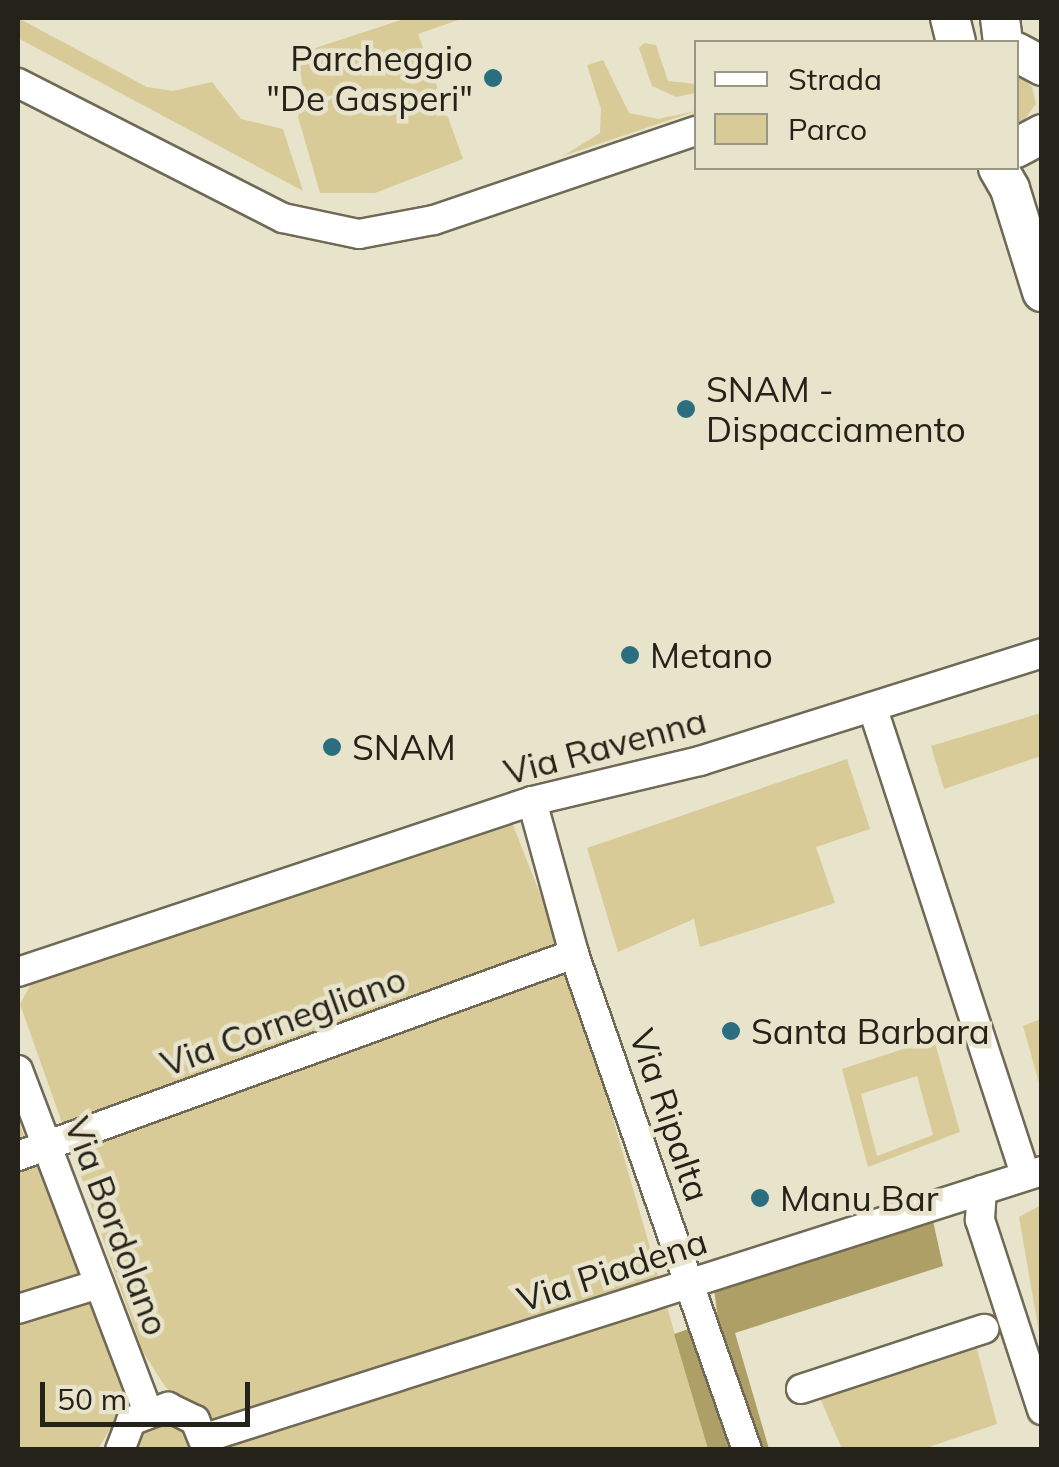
<!DOCTYPE html>
<html>
<head>
<meta charset="utf-8">
<style>
	body { margin:0 }
	#map { position:relative; width:1059px; height:1467px; overflow:hidden; background:#e8e3cb; font-family:Mulish,sans-serif }
	div>[style] { position:absolute }
	.green>* { inset:0; background:#d8cb98 }
	.forest>* { inset:0; background:#ae9f67 }
	.roads { filter:drop-shadow(2px 0 #6f6955) drop-shadow(-2px 0 #6f6955) drop-shadow(0 2px #6f6955) drop-shadow(0 -2px #6f6955) }
	.street>* { height:28px; margin:-14px; padding:0 14px; transform-origin:14px; border-radius:14px; background:#fff }
	.secondary>* { height:38px; margin:-19px; padding:0 19px; transform-origin:19px; border-radius:19px; background:#fff }
	.dots>* { width:28px; height:28px; translate:-50% -50%; box-sizing:border-box; border:5px solid #e8e3cb; border-radius:50% }
	span { translate:-50% -50%; white-space:nowrap; text-align:center; line-height:1.15; -webkit-text-stroke:9px #e8e3cb; paint-order:stroke }
	.poi-label { font-size:35px; color:#242219 }
	.right { translate:-100% -50%; text-align:right }
	.left { translate:0 -50%; text-align:left }
	.street-label { font-size:35px; color:#242219 }
	.frame { position:absolute; inset:0; border:20px solid #242219; pointer-events:none }
	.legend { position:absolute; left:694px; top:40px; width:325px; height:130px; box-sizing:border-box; background:#e8e3cb; border:2px solid #9a9684; margin:0; padding:12px 18px; list-style:none; font-size:30px; color:#242219 }
	.legend li { display:flex; align-items:center; gap:20px; height:50px }
	.legend b { width:50px; border:2px solid #9a9684 }
	.scale { position:absolute; left:40px; top:1382px; width:210px; height:45px; box-sizing:border-box; border:5px solid #242219; border-top:0; padding-left:12px; font-size:30px; line-height:35px; white-space:nowrap; color:#242219; -webkit-text-stroke:8px #e8e3cb; paint-order:stroke }
</style>
</head>
<body>
<div id="map">
	<div class="green">
		<i style="clip-path:polygon(18px 18px,147px 87px,173px 91px,212px 82px,241px 119px,283px 129px,303px 191px,18px 38px)"></i>
		<i style="clip-path:polygon(407px 18px,464px 18px,418px 34px,463px 159px,375px 193px,320px 193px,298px 117px,304px 94px,297px 54px)"></i>
		<i style="clip-path:polygon(644px 43px,656px 45px,668px 81px,696px 84px,696px 93px,676px 97px,652px 86px,639px 48px)"></i>
		<i style="clip-path:polygon(603px 60px,629px 113px,658px 119px,696px 111px,563px 156px,600px 133px,601px 109px,587px 65px)"></i>
		<i style="clip-path:polygon(1016px 73px,1032px 87px,1036px 104px,1016px 130px)"></i>
		<i style="clip-path:polygon(1041px 713px,1041px 756px,944px 789px,931px 746px)"></i>
		<i style="clip-path:polygon(847px 759px,870px 829px,816px 847px,835px 903px,700px 947px,694px 919px,618px 952px,587px 848px)"></i>
		<i style="clip-path:polygon(513px 825px,570px 970px,708px 1449px,212px 1449px,221px 1423px,166px 1388px,143px 1352px,20px 1004px,31px 984px)"></i>
		<i style="clip-path:polygon(1041px 1019px,1042px 1019px,1041px 1090px,1023px 1026px)"></i>
		<i style="clip-path:polygon(evenodd,934px 1039px,960px 1132px,868px 1167px,842px 1069px,934px 1039px,917px 1076px,933px 1135px,877px 1156px,861px 1094px,917px 1076px)"></i>
		<i style="clip-path:polygon(18px 1121px,120px 1360px,124px 1406px,98px 1449px,18px 1449px)"></i>
		<i style="clip-path:polygon(1041px 1205px,1041px 1344px,1019px 1217px)"></i>
		<i style="clip-path:polygon(977px 1349px,997px 1424px,923px 1449px,842px 1449px,820px 1398px)"></i>
		<i style="clip-path:polygon(166px 1424px,186px 1433px,192px 1449px,136px 1450px,143px 1433px)"></i>
	</div>
	<div class="forest">
		<i style="clip-path:polygon(933px 1221px,943px 1266px,735px 1333px,769px 1449px,708px 1449px,674px 1334px,718px 1319px,714px 1289px)"></i>
	</div>
	<div class="roads">
		<div class="street">
			<i style="left:18px;top:83px;width:297px;rotate:27deg"></i>
			<i style="left:283px;top:218px;width:78px;rotate:11.9deg"></i>
			<i style="left:359px;top:234px;width:76px;rotate:-10.6deg"></i>
			<i style="left:434px;top:220px;width:277px;rotate:-18.8deg"></i>
			<i style="left:873px;top:709px;width:491px;rotate:71.9deg"></i>
			<i style="left:532px;top:801px;width:159px;rotate:74.6deg"></i>
			<i style="left:574px;top:954px;width:525px;rotate:70.77deg"></i>
			<i style="left:18px;top:972px;width:542px;rotate:-18.4deg"></i>
			<i style="left:532px;top:801px;width:173px;rotate:-13.4deg"></i>
			<i style="left:700px;top:761px;width:359px;rotate:-17.5deg"></i>
			<i style="left:18px;top:1070px;width:364px;rotate:69.2deg"></i>
			<i style="left:18px;top:1156px;width:592px;rotate:-19.97deg"></i>
			<i style="left:982px;top:1190px;width:30px;rotate:94deg"></i>
			<i style="left:980px;top:1220px;width:200px;rotate:71.9deg"></i>
			<i style="left:18px;top:1309px;width:85px;rotate:-17.2deg"></i>
			<i style="left:801px;top:1389px;width:193px;rotate:-18.2deg"></i>
			<i style="left:205px;top:1438px;width:879px;rotate:-17.69deg"></i>
			<i style="left:120px;top:1450px;width:31px;rotate:-69deg"></i>
			<i style="left:131px;top:1421px;width:40px;rotate:-21deg"></i>
			<i style="left:168px;top:1407px;width:30px;rotate:26deg"></i>
			<i style="left:195px;top:1420px;width:32px;rotate:68deg"></i>
		</div>
		<div class="secondary">
			<i style="left:950px;top:18px;width:25px;rotate:76deg"></i>
			<i style="left:1000px;top:18px;width:24px;rotate:83deg"></i>
			<i style="left:1016px;top:52px;width:30px;rotate:28deg"></i>
			<i style="left:1016px;top:148px;width:30px;rotate:-28deg"></i>
			<i style="left:998px;top:168px;width:24px;rotate:60deg"></i>
			<i style="left:1010px;top:189px;width:108px;rotate:72.7deg"></i>
		</div>
	</div>
	<div class="dots">
		<i style="left:493px;top:78px;background:#2b6e80"></i>
		<i style="left:686px;top:409px;background:#2b6e80"></i>
		<i style="left:630px;top:655px;background:#2b6e80"></i>
		<i style="left:332px;top:747px;background:#2b6e80"></i>
		<i style="left:731px;top:1031px;background:#2b6e80"></i>
		<i style="left:760px;top:1198px;background:#2b6e80"></i>
	</div>
	<div class="poi-label">
		<span class="right" style="left:473px;top:78px">Parcheggio<br>"De Gasperi"</span>
		<span class="left" style="left:706px;top:409px">SNAM -<br>Dispacciamento</span>
		<span class="left" style="left:650px;top:655px">Metano</span>
		<span class="left" style="left:352px;top:747px">SNAM</span>
		<span class="left" style="left:751px;top:1031px">Santa Barbara</span>
		<span class="left" style="left:780px;top:1198px">Manu Bar</span>
	</div>
	<div class="street-label">
		<span style="left:605px;top:746px;rotate:-15deg">Via Ravenna</span>
		<span style="left:283px;top:1021px;rotate:-20deg">Via Cornegliano</span>
		<span style="left:670px;top:1115px;rotate:71deg">Via Ripalta</span>
		<span style="left:117px;top:1226px;rotate:69deg">Via Bordolano</span>
		<span style="left:612px;top:1270px;rotate:-18deg">Via Piadena</span>
	</div>
	<div class="frame"></div>
	<ul class="legend">
	<li><b style="height:12px;background:#fff"></b>Strada</li>
	<li><b style="height:28px;background:#d8cb98"></b>Parco</li>
	</ul>
	<div class="scale">50 m</div>
</div>
</body>
</html>
